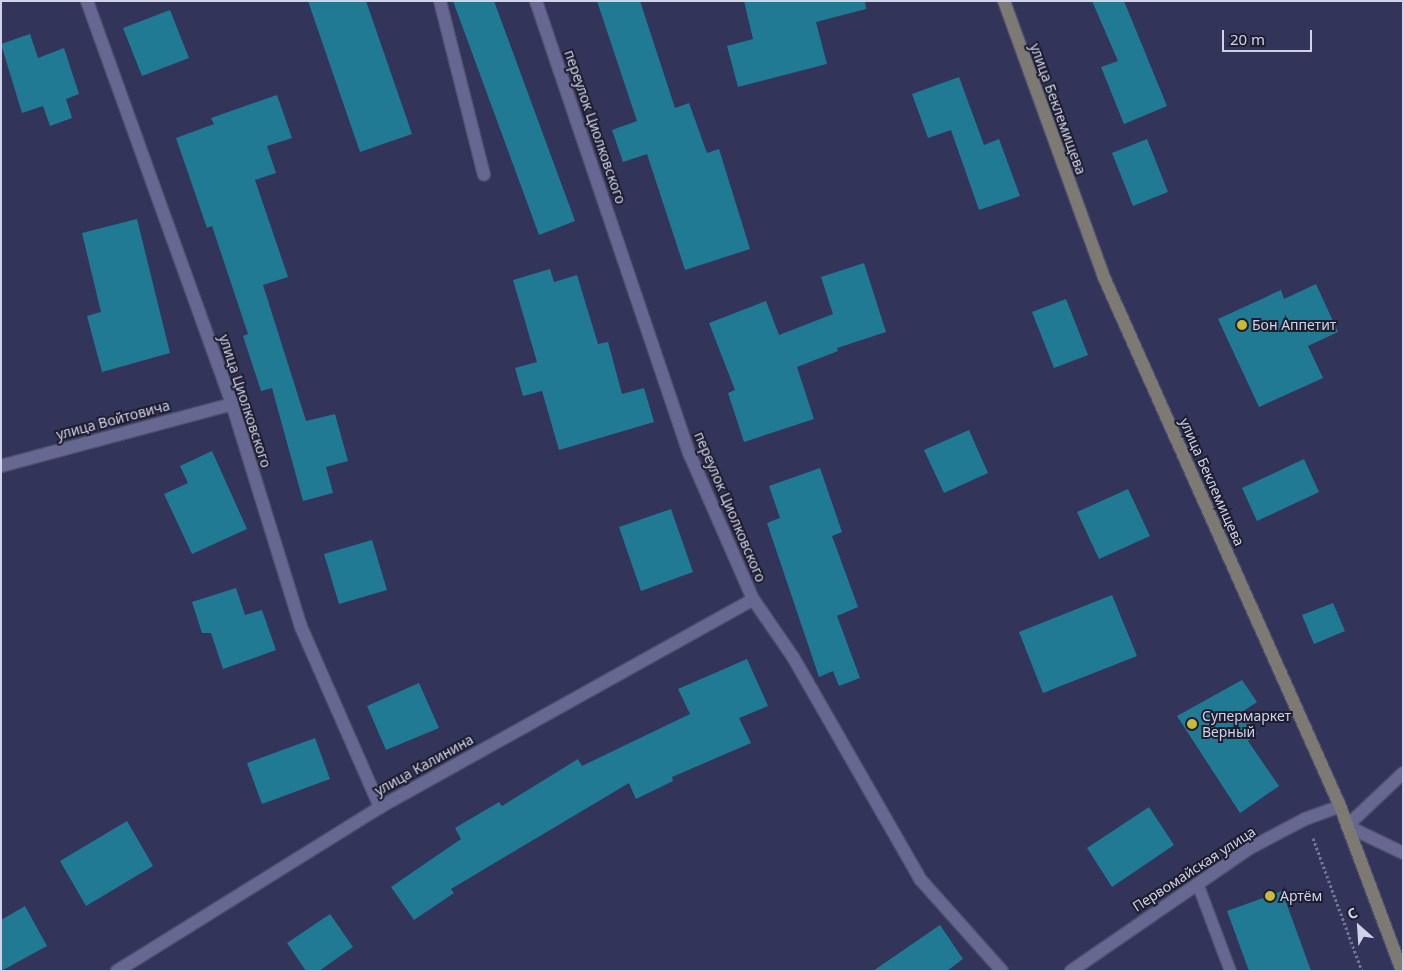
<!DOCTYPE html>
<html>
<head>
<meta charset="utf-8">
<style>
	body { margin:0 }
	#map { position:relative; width:1404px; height:972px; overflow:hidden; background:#333459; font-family:"Noto Sans",sans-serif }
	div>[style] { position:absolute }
	.building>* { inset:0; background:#217a93 }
	.path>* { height:3px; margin-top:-1.5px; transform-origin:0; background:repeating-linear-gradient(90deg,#747695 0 2.5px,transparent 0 5px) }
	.roads { filter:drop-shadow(1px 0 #4e4e6d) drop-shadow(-1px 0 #4e4e6d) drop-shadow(0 1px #4e4e6d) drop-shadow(0 -1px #4e4e6d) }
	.lane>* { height:11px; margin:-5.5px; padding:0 5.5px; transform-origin:5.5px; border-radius:5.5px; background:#666891 }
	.street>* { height:12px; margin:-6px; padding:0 6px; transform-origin:6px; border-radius:6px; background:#666891 }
	.secondary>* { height:12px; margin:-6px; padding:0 6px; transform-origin:6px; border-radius:6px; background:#7d7973 }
	.dots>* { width:14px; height:14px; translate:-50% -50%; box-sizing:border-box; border:2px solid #1d1e2f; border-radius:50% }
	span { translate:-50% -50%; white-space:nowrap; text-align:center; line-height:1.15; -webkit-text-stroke:4px #1d1e2f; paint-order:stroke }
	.street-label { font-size:14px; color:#d0d2e9 }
	.poi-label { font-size:14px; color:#d0d2e9 }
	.left { translate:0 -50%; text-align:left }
	.frame { position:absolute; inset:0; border:2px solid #d0d2e9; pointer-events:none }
	.north { position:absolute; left:1334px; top:902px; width:50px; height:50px; -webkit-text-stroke:4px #1d1e2f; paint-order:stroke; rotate:334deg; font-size:14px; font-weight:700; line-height:20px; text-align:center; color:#d0d2e9 }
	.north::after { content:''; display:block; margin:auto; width:18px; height:22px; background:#d0d2e9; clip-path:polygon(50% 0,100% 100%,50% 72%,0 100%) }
	.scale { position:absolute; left:1222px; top:30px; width:90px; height:22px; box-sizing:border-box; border:2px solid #d0d2e9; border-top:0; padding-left:6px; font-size:15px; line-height:18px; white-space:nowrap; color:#d0d2e9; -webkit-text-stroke:4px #1d1e2f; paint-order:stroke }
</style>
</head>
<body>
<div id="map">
	<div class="building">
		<i style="clip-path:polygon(308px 1px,366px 1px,412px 134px,360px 152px)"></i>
		<i style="clip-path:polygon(453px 1px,494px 1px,575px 221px,539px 235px)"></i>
		<i style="clip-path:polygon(597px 1px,640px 1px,675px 108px,689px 103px,707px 153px,719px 149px,750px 249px,685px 270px,647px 154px,623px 162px,612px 130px,637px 121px)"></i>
		<i style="clip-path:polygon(744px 1px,865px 1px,866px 9px,816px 22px,827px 64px,738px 87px,727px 46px,753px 39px)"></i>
		<i style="clip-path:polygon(1092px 1px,1124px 1px,1167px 106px,1124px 124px,1101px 67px,1118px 61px)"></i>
		<i style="clip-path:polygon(170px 10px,189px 58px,142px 76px,123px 28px)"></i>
		<i style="clip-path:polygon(30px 34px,38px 58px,64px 48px,79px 94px,66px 99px,72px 118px,50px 126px,43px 106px,22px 113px,1px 44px)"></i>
		<i style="clip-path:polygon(959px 77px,984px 145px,999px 139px,1020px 196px,979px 210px,951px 130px,928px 138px,912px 94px)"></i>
		<i style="clip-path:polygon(277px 95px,292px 138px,267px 146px,276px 173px,255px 180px,288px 277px,263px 285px,306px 421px,335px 414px,348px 461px,326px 467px,333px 493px,303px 501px,272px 388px,261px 391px,243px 336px,248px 334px,212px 226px,207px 228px,176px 138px,214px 124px,211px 118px)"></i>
		<i style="clip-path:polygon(1147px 139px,1168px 192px,1133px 206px,1112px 153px)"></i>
		<i style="clip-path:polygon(137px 219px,170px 353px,102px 372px,87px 316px,101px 312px,82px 233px)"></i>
		<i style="clip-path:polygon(864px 263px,886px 332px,837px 348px,838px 351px,797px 367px,814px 419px,744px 442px,728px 393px,735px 390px,709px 323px,766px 301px,779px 335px,833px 314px,821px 277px)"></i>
		<i style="clip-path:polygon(550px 269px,554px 282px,577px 275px,598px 344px,608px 342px,622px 394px,644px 388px,654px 422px,559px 450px,542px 391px,523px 396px,515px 368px,537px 362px,513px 280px)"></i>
		<i style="clip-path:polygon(1316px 284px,1338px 332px,1308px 346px,1323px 378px,1259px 407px,1218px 319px,1281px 290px,1284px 299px)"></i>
		<i style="clip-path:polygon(1066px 299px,1088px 355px,1054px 368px,1032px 312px)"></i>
		<i style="clip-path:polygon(969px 430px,988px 473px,944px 493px,924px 450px)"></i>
		<i style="clip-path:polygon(212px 451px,247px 529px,192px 554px,164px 494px,188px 483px,180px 466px)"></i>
		<i style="clip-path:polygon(1304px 459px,1319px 492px,1257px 521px,1242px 488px)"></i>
		<i style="clip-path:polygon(820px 468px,842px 532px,832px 536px,858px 607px,837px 616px,860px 678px,839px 686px,833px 671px,819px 677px,767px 523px,780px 518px,769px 486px)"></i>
		<i style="clip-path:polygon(1128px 489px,1150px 536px,1099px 559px,1077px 512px)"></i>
		<i style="clip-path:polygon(671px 509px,693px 572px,641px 591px,619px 527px)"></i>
		<i style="clip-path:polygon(372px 540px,387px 590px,339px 604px,324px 554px)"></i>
		<i style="clip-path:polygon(236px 588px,245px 615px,262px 610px,276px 650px,223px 669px,211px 633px,202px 633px,192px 602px)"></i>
		<i style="clip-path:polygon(1112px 595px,1137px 656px,1043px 693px,1019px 632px)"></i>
		<i style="clip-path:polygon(1333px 603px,1345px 631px,1314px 644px,1302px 615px)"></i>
		<i style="clip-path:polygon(747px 659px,768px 706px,739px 718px,751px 743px,672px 777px,673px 781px,636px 799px,629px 783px,451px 889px,454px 893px,414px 920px,391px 887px,461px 839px,455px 828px,499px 802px,502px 806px,578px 759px,582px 766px,690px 714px,678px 689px)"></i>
		<i style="clip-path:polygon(1242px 680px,1257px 702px,1242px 712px,1257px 733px,1248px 741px,1279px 786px,1240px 813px,1177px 716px)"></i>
		<i style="clip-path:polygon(419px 683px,439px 728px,386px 750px,367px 706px)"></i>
		<i style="clip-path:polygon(315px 738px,330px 779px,262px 804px,247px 763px)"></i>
		<i style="clip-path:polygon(1149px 807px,1174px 845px,1112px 887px,1087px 848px)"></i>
		<i style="clip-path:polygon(127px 821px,153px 866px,86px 906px,60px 861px)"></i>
		<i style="clip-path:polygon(1282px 891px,1311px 971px,1249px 971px,1227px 911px)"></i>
		<i style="clip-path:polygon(25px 906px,47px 946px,1px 971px,1px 920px)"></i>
		<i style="clip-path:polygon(330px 914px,353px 947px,319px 971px,306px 971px,287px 943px)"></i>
		<i style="clip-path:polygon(940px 925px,963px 959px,947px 971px,873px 971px)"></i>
	</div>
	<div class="path">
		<i style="left:1313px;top:838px;width:142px;rotate:69.8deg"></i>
	</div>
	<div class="roads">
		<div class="lane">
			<i style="left:1197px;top:883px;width:94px;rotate:69.4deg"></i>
		</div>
		<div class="street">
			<i style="left:87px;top:1px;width:428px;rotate:70.2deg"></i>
			<i style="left:232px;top:404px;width:233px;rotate:72.8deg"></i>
			<i style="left:301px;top:627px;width:197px;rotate:66.3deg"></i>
			<i style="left:440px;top:1px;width:179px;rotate:75.8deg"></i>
			<i style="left:536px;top:1px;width:479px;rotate:71.3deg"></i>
			<i style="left:690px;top:455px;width:157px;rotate:66.4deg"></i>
			<i style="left:753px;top:599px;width:70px;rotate:55.4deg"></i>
			<i style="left:793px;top:657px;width:256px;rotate:60.2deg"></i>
			<i style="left:920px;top:879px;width:123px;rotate:48.3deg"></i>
			<i style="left:1px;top:466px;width:239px;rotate:-15deg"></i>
			<i style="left:1403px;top:773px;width:77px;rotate:136.6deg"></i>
			<i style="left:1347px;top:826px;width:62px;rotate:25.7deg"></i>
			<i style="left:117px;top:971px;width:310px;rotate:-31.9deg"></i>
			<i style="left:380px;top:807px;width:427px;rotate:-29.1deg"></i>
			<i style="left:1071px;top:971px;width:217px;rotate:-34.5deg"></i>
			<i style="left:1250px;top:848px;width:62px;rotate:-27.8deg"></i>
			<i style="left:1305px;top:819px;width:37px;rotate:-20deg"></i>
		</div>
		<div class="secondary">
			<i style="left:1004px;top:1px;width:291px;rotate:70.1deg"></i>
			<i style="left:1103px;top:275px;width:581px;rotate:65.95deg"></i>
			<i style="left:1340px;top:806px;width:176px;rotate:69.4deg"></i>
		</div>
	</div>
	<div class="dots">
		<i style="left:1242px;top:325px;background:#cbba39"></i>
		<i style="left:1192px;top:724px;background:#cbba39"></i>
		<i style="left:1270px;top:896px;background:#cbba39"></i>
	</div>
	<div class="street-label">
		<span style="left:1058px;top:109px;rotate:70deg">улица Беклемищева</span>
		<span style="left:595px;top:127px;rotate:71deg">переулок Циолковского</span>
		<span style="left:245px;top:401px;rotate:72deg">улица Циолковского</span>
		<span style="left:113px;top:420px;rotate:-15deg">улица Войтовича</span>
		<span style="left:1212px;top:482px;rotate:66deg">улица Беклемищева</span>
		<span style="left:730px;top:507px;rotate:67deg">переулок Циолковского</span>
		<span style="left:424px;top:765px;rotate:-29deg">улица Калинина</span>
		<span style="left:1194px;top:869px;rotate:-33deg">Первомайская улица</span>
	</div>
	<div class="poi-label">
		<span class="left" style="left:1252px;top:325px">Бон Аппетит</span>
		<span class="left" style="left:1202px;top:724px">Супермаркет<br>Верный</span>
		<span class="left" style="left:1280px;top:896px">Артём</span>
	</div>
	<div class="frame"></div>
	<div class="north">С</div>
	<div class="scale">20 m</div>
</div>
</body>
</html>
